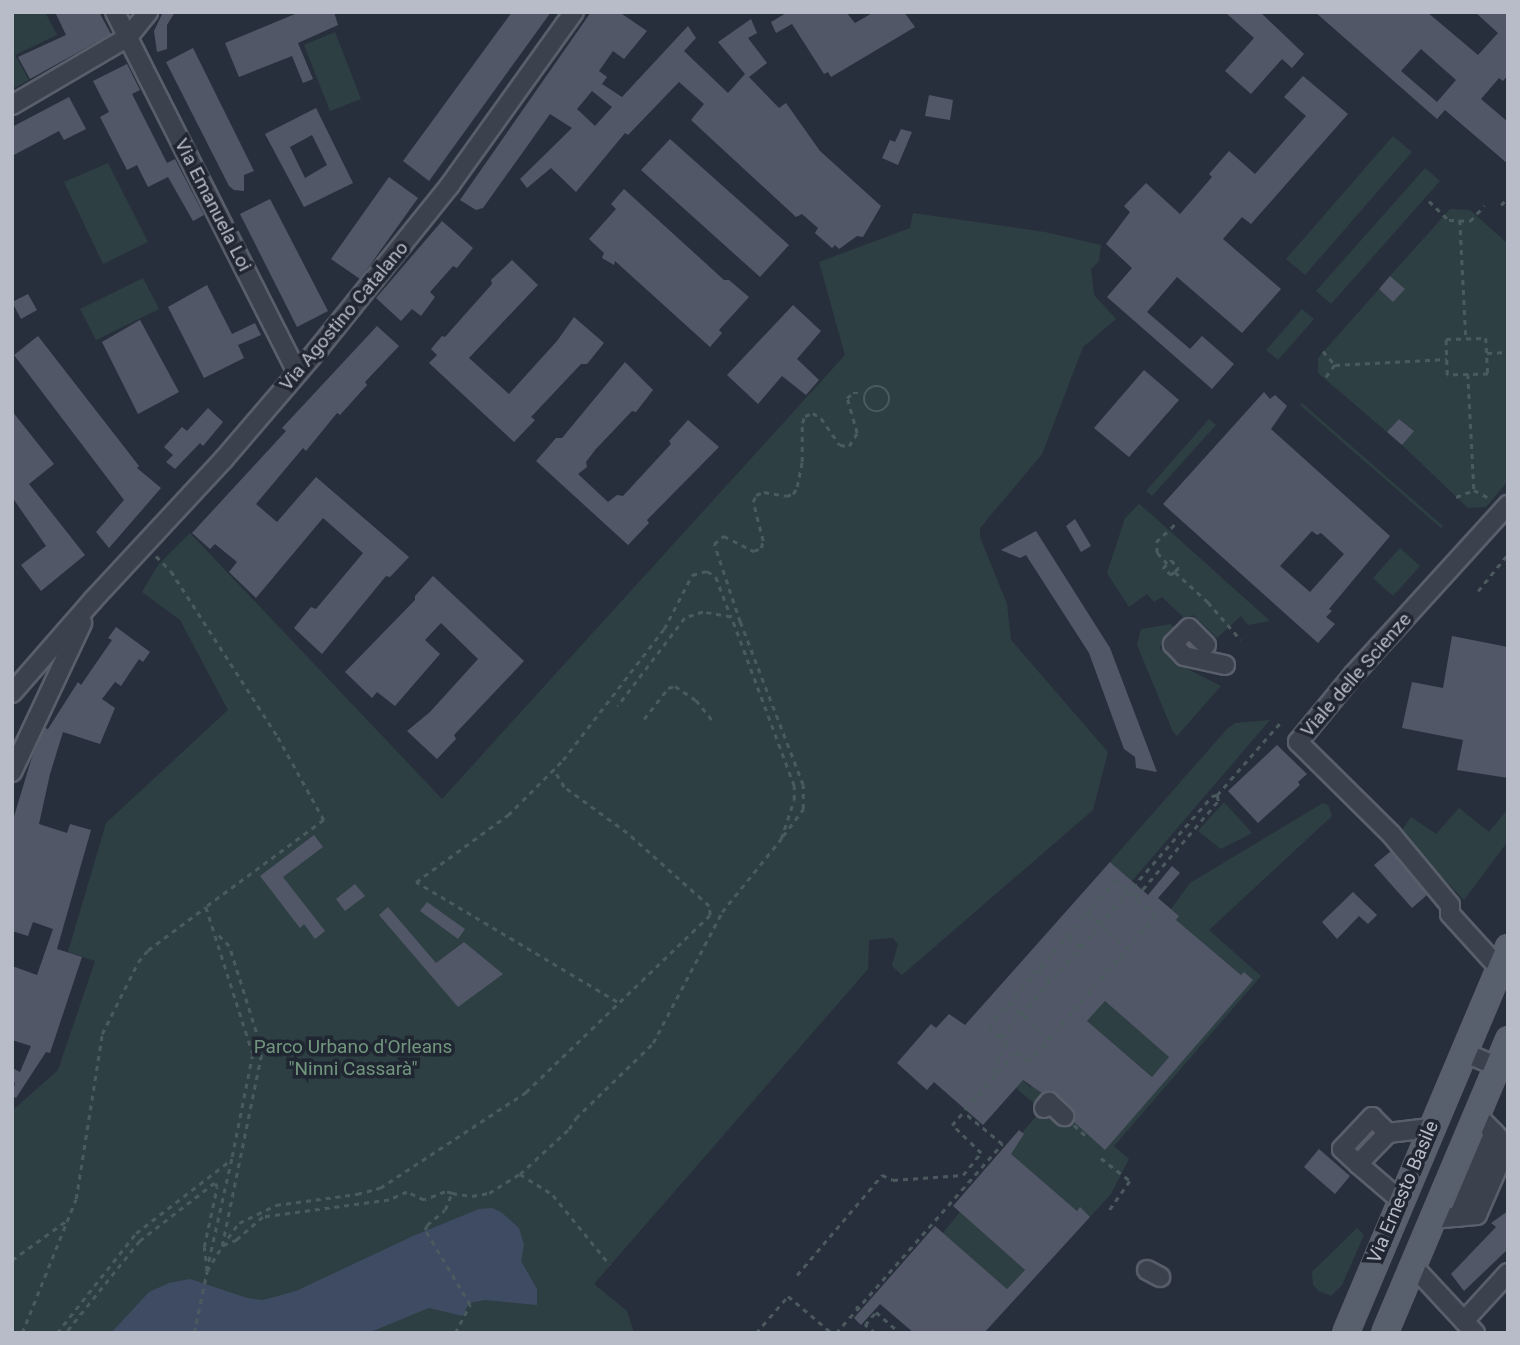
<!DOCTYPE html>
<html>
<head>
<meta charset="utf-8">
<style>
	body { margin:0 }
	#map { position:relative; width:1520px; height:1345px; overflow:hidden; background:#282f3c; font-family:Roboto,sans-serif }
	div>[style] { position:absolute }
	.green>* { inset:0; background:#2d3f42 }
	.water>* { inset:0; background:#3f4b63 }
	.building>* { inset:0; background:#515767 }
	.path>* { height:2.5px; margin-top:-1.25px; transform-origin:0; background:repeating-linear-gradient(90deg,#4b5a5f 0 5px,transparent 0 10px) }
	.path>.ring { margin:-1.25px; padding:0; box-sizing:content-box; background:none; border:2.5px solid #4b5a5f; border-radius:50% }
	.roads { filter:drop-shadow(2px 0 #595f6b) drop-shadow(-2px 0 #595f6b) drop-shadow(0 2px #595f6b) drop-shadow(0 -2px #595f6b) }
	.minor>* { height:18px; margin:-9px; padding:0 9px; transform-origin:9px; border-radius:9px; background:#3b414d }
	.major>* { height:23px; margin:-11.5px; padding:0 11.5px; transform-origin:11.5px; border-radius:11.5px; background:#59606d }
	span { translate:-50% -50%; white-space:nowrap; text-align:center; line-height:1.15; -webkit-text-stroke:7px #202632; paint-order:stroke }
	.street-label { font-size:19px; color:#b7bcc8 }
	.park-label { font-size:19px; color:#71967d }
	.frame { position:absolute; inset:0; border:14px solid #b7bcc8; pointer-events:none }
</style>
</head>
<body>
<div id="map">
	<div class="green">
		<i style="clip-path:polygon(12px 12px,45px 12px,57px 35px,15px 55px,29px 80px,12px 89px)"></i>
		<i style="clip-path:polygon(335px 32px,361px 99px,330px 111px,304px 45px)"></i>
		<i style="clip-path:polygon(1393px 136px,1412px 152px,1305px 275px,1286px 259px)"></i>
		<i style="clip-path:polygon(108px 163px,148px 242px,103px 264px,64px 182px)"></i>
		<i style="clip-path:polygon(1425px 168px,1440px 181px,1331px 304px,1316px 291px)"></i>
		<i style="clip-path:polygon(1450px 209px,1470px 210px,1508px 244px,1508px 481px,1486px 507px,1468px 508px,1402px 445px,1413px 430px,1399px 419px,1387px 432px,1318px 373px,1318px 358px,1379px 289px,1393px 301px,1404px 289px,1390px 276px)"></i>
		<i style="clip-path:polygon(913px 213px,1045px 232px,1101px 245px,1099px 261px,1091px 269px,1094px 295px,1116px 319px,1083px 347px,1042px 454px,980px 528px,980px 537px,1007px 604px,1011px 640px,1108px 752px,1093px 810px,902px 975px,892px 966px,898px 944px,893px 938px,869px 940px,868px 969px,594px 1284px,627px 1311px,634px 1333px,12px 1333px,12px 1111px,58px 1070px,95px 961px,68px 952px,106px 823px,228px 710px,180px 620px,142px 592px,158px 565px,190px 533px,442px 799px,845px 355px,819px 262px,910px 228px)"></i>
		<i style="clip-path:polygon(143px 278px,159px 309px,96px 340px,80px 309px)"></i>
		<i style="clip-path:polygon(1302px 309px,1314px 319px,1278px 360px,1266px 350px)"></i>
		<i style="clip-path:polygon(1302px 403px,1443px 526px,1441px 528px,1300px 405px)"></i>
		<i style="clip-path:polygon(1209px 419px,1216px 425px,1152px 496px,1146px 491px)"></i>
		<i style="clip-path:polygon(1139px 504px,1152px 515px,1270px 621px,1248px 625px,1241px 616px,1217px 638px,1193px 615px,1186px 620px,1162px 597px,1154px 602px,1147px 594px,1129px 607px,1107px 573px,1125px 518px)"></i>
		<i style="clip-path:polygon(1400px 548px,1420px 566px,1393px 596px,1373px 578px)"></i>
		<i style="clip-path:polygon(1171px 624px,1176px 631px,1159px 648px,1180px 665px,1221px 686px,1177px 736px,1173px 732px,1137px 645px,1141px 629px)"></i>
		<i style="clip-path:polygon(1270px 720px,1132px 881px,1110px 862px,1227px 729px,1235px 723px)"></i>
		<i style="clip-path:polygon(1224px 802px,1252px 833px,1221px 849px,1198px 831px)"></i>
		<i style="clip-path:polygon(1323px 803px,1328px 805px,1332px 816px,1209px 930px,1261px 976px,1114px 1146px,1129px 1159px,1111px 1194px,1090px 1217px,1080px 1208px,1077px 1211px,1011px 1154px,1013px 1150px,1009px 1147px,1042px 1110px,1016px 1088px,1023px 1080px,1030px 1087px,1033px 1085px,1105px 1149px,1252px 980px,1244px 972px,1241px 975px,1176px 920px,1179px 916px,1171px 909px,1190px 883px)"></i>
		<i style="clip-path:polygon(1459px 808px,1489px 832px,1508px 809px,1508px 841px,1464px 900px,1400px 833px,1411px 817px,1436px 834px)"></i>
		<i style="clip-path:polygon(1105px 1001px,1169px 1057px,1152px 1077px,1087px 1021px)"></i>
		<i style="clip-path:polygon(960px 1212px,1025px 1270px,1007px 1289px,943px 1233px)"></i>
		<i style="clip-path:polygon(1357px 1228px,1364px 1235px,1342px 1285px,1331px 1296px,1319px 1291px,1313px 1285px,1312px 1272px)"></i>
	</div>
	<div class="water">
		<i style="clip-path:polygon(492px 1208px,501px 1212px,519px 1228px,524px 1245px,521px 1261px,537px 1289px,537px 1305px,485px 1300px,469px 1303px,463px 1316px,429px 1308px,368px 1333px,111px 1333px,149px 1292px,169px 1283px,190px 1279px,247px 1298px,263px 1300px,296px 1291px,413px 1236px,479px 1209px)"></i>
	</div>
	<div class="building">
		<i style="clip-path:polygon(55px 12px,99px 12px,111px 34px,30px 79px,18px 57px,66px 35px)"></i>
		<i style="clip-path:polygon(163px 12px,175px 12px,167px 25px,167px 49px,157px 52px,154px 31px)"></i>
		<i style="clip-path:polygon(300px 12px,334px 12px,338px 25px,298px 43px,313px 79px,303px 83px,292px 56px,239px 77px,225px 43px)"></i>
		<i style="clip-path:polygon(512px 12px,551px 12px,429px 181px,403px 161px)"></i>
		<i style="clip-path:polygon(evenodd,591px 12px,619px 12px,647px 31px,624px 59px,613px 51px,599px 71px,607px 77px,602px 84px,622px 97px,688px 26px,696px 38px,684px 51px,728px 93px,745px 74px,718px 42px,751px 19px,757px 33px,748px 38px,767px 63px,749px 77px,779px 108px,786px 103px,820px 151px,881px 206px,863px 237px,857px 236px,839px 249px,835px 245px,832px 248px,815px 233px,818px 228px,802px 214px,796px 217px,691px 120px,704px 104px,679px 82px,628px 135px,625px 133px,576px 192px,551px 168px,527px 188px,520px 179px,572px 128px,550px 114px,483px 208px,476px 210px,460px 200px,591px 12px,592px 91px,612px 107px,595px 126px,577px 109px,592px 91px)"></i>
		<i style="clip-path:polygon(788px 12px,846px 12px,855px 23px,874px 12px,904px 12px,915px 27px,831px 77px,828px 72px,824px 74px,792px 24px,776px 33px,771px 22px)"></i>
		<i style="clip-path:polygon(1225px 12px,1260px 12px,1304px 54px,1292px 68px,1282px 59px,1251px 94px,1225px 71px,1254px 38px)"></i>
		<i style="clip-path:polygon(evenodd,1315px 12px,1427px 12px,1478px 55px,1498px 33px,1475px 12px,1508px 12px,1508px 75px,1503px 81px,1499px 78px,1481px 99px,1508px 122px,1508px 164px,1445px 110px,1437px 119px,1315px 12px,1421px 49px,1456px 80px,1437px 102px,1401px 71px,1421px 49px)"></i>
		<i style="clip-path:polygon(193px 48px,254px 171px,244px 175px,244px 191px,234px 190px,229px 186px,166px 62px)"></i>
		<i style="clip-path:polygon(127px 64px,140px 90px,132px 94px,167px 163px,175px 159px,204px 215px,193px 221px,168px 177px,148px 187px,137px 165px,127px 170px,100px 117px,109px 112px,93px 81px)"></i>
		<i style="clip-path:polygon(1303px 76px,1348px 114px,1251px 224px,1242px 217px,1223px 239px,1281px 289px,1242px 333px,1177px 277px,1147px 312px,1190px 349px,1202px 336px,1234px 364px,1212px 389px,1107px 297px,1132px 268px,1106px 244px,1130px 212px,1124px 206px,1146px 183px,1180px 214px,1212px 177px,1209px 174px,1229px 151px,1255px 174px,1306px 116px,1284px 97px)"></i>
		<i style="clip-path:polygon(929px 95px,953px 100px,950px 120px,925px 116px)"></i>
		<i style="clip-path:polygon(69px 97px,86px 129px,64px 140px,59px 131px,12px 156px,12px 127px)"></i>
		<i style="clip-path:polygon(evenodd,316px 108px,353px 183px,304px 207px,265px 134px,316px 108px,312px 135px,327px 165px,305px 178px,290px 147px,312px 135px)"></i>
		<i style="clip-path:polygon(901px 129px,912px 132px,898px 165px,882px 158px,890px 140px,895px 142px)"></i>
		<i style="clip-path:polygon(670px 139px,789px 245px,760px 277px,641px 170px)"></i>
		<i style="clip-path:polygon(389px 177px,418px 198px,360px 279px,331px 259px)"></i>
		<i style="clip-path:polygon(624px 189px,724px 280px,729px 280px,749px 297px,719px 330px,722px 333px,710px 347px,615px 261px,614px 265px,602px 258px,604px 253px,589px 239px,616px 209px,611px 204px)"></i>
		<i style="clip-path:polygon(270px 199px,328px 311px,297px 327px,240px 214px)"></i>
		<i style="clip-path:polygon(442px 221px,473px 248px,457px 268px,453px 266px,430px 292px,435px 297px,421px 316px,412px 309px,401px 321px,376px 298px)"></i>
		<i style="clip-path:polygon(512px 260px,538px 285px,469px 358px,509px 394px,557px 341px,574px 317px,604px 343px,587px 364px,581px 364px,531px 417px,535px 420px,514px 442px,429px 363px,437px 355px,431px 349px,442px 336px,445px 337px,492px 284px,491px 280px)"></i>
		<i style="clip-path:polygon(1390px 276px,1405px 289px,1393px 302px,1379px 289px)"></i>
		<i style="clip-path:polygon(207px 285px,232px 334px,255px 323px,261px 335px,238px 345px,244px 358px,204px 378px,168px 307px)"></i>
		<i style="clip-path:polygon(28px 294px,37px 310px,21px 319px,12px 302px)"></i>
		<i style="clip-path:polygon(793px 305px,821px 331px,797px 359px,819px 380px,806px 395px,782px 376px,758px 404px,727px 375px)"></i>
		<i style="clip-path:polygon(140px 320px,179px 392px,138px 414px,102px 342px)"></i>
		<i style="clip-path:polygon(377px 326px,399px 346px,365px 382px,367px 385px,340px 415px,337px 413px,306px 451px,303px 448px,256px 504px,277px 522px,316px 477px,409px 557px,390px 577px,386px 576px,322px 654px,294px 628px,311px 607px,316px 609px,363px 553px,323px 518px,256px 598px,229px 572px,237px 562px,215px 544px,210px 549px,192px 533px,286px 431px,282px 428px)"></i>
		<i style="clip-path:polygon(38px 336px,139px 466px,137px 468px,161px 488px,109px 548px,96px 532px,124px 500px,14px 355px)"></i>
		<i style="clip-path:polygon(625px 362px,653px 390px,636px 412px,632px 411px,595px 450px,586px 462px,587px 467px,578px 474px,608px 502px,617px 495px,623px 496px,671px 444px,669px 441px,688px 420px,719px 447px,647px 520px,649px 523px,628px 545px,536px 461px,556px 438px,562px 438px)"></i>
		<i style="clip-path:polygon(1144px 370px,1179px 400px,1129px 457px,1094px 428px)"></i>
		<i style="clip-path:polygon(evenodd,1264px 392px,1270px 399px,1275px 395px,1287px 406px,1271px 429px,1390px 536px,1329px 609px,1332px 611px,1326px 617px,1335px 624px,1318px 643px,1163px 504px,1264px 392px,1312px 531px,1317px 535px,1321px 533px,1344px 554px,1310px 592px,1280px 566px,1312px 531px)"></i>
		<i style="clip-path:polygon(208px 408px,223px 422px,203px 446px,200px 443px,175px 469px,166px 462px,173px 455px,164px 447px,182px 427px,187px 431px)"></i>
		<i style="clip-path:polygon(12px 411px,54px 464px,29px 484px,85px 555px,41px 591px,21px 565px,46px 546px,12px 497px)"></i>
		<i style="clip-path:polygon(1399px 419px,1414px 431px,1402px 445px,1387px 432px)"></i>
		<i style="clip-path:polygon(1075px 519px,1091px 546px,1081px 552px,1066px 526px)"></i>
		<i style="clip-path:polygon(1036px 531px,1110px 648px,1157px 772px,1136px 768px,1135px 757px,1124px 749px,1089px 653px,1026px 555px,1020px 558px,1001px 550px)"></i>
		<i style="clip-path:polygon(433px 576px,524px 661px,454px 735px,456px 739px,437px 759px,407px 731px,430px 712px,478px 659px,441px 623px,425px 640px,440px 654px,395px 706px,377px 692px,372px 698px,345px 672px,415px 600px,415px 596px)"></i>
		<i style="clip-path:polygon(116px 627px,150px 652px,143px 662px,139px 659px,121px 686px,115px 682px,102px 699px,115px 708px,100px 744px,63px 732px,50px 774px,39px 824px,67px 833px,70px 824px,91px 830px,57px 949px,82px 957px,50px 1053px,46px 1052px,16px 1098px,12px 1096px,15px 1083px,12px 1082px,12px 1068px,20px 1072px,31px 1046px,12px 1040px,12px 966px,37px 975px,53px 929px,33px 922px,28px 936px,12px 931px,12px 823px,32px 757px,45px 728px,48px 729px,78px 682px,81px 685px,112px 640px,108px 638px)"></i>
		<i style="clip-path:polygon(1452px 636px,1508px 647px,1508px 778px,1457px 770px,1463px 740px,1402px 728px,1412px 682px,1443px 688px)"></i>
		<i style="clip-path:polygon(1277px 745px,1307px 774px,1298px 782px,1300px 785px,1258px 823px,1228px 791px)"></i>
		<i style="clip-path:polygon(314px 835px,323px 847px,283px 877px,325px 931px,315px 939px,304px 924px,300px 928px,260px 876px)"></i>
		<i style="clip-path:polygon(1391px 851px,1427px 895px,1412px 908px,1374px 865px)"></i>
		<i style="clip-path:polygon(evenodd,1110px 862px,1148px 895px,1172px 866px,1180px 873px,1158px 898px,1179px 916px,1176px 920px,1241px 975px,1244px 972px,1253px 980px,1105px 1150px,1074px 1122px,1072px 1108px,1052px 1091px,1042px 1093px,1023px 1080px,983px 1125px,934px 1082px,927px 1090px,897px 1063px,931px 1024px,936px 1028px,949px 1014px,965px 1025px,1110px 862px,1105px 1001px,1169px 1057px,1152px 1077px,1087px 1021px,1105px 1001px)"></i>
		<i style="clip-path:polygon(355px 884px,365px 896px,345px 911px,336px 899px)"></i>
		<i style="clip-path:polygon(1353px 892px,1377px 915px,1368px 924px,1359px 916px,1337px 939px,1322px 922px)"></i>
		<i style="clip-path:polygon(427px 902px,465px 929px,458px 939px,420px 911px)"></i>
		<i style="clip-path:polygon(388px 907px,436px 963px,464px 942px,503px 974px,458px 1007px,379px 915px)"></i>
		<i style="clip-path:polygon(1019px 1130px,1024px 1134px,1011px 1154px,1077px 1211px,1080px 1207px,1090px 1217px,984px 1333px,914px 1333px,880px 1304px,861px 1325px,854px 1318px,935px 1226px,1007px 1289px,1025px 1270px,953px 1206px)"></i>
		<i style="clip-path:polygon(1319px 1149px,1350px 1176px,1335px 1194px,1304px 1167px)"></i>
		<i style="clip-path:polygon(1508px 1211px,1508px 1249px,1464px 1291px,1451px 1274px,1496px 1227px,1491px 1223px)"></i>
	</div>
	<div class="path">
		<i style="left:1429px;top:201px;width:28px;rotate:44deg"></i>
		<i style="left:1449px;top:220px;width:21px;rotate:3deg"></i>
		<i style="left:1470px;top:221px;width:21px;rotate:-47deg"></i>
		<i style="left:1501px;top:205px;width:10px;rotate:-45deg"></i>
		<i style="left:1460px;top:220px;width:119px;rotate:87.1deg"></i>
		<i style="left:1486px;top:338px;width:36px;rotate:87deg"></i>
		<i style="left:1488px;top:374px;width:41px;rotate:178.6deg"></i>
		<i style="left:1447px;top:375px;width:36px;rotate:-92deg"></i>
		<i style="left:1446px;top:339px;width:40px;rotate:-1.4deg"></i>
		<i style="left:1323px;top:351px;width:18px;rotate:49deg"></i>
		<i style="left:1335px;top:365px;width:17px;rotate:126deg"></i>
		<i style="left:1487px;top:353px;width:21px;rotate:-3deg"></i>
		<i style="left:1335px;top:365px;width:112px;rotate:-3.1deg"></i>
		<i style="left:1468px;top:374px;width:116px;rotate:87deg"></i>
		<i class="ring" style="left:864px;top:386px;width:23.5px;height:23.5px"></i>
		<i style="left:1456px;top:497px;width:19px;rotate:-21deg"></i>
		<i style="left:1474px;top:490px;width:19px;rotate:28deg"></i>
		<i style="left:156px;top:556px;width:21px;rotate:45deg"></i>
		<i style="left:171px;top:571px;width:197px;rotate:57.2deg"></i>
		<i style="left:278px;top:737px;width:95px;rotate:61deg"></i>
		<i style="left:324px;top:820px;width:147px;rotate:143.6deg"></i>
		<i style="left:1167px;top:564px;width:15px;rotate:-132deg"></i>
		<i style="left:1157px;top:553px;width:11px;rotate:-95deg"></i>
		<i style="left:1156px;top:542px;width:26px;rotate:-43deg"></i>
		<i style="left:1175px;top:572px;width:5px;rotate:143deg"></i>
		<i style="left:1171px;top:575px;width:11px;rotate:-139deg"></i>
		<i style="left:1163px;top:568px;width:11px;rotate:-45deg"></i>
		<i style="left:1171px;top:560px;width:11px;rotate:45deg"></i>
		<i style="left:1179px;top:568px;width:6px;rotate:135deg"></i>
		<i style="left:1175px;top:572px;width:45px;rotate:42.3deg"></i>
		<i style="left:1208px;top:602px;width:50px;rotate:49deg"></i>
		<i style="left:1478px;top:591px;width:48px;rotate:-51deg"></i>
		<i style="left:644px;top:719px;width:39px;rotate:-52deg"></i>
		<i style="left:668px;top:688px;width:7px;rotate:-16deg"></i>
		<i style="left:675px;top:686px;width:25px;rotate:34deg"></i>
		<i style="left:696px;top:700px;width:26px;rotate:51deg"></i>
		<i style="left:783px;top:836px;width:34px;rotate:-53deg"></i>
		<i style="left:803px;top:809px;width:24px;rotate:-90deg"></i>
		<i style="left:803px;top:785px;width:175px;rotate:-111.1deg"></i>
		<i style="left:740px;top:622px;width:82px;rotate:-108.4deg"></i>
		<i style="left:714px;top:544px;width:13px;rotate:-39deg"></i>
		<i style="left:724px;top:536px;width:34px;rotate:27deg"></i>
		<i style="left:754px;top:551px;width:8px;rotate:-23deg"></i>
		<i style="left:761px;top:548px;width:7px;rotate:-74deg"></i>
		<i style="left:763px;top:541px;width:40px;rotate:-104.4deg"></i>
		<i style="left:753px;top:502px;width:8px;rotate:-67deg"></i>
		<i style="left:756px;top:495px;width:9px;rotate:-21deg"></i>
		<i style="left:764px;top:492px;width:22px;rotate:10deg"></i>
		<i style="left:786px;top:496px;width:7px;rotate:-16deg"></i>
		<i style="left:793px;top:494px;width:8px;rotate:-60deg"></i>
		<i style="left:797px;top:487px;width:25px;rotate:-79deg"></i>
		<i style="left:802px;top:462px;width:39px;rotate:-90deg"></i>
		<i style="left:802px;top:423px;width:8px;rotate:-67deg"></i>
		<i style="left:805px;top:416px;width:9px;rotate:-21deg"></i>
		<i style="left:813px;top:413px;width:9px;rotate:32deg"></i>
		<i style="left:821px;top:418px;width:33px;rotate:55deg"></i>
		<i style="left:840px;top:445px;width:9px;rotate:6deg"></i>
		<i style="left:849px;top:446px;width:15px;rotate:-58deg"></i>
		<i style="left:857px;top:433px;width:36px;rotate:-106deg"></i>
		<i style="left:847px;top:398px;width:8px;rotate:-40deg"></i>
		<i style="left:853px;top:393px;width:10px"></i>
		<i style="left:1136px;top:897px;width:126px;rotate:-49.5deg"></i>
		<i style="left:1218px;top:801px;width:6px;rotate:-99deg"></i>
		<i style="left:1217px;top:795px;width:97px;rotate:-48.8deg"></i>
		<i style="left:1088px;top:913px;width:52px;rotate:41.9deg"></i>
		<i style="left:1068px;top:936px;width:16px;rotate:40deg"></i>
		<i style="left:1038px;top:970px;width:16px;rotate:38deg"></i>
		<i style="left:617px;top:1002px;width:234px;rotate:-149.2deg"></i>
		<i style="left:416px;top:882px;width:114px;rotate:-36.1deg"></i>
		<i style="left:508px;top:815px;width:78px;rotate:-45deg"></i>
		<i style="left:563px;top:760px;width:165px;rotate:-52.4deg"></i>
		<i style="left:664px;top:629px;width:61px;rotate:-62.6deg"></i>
		<i style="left:692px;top:575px;width:16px;rotate:-15deg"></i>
		<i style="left:707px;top:571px;width:11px;rotate:34deg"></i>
		<i style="left:716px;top:577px;width:43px;rotate:69.4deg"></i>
		<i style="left:1009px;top:1003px;width:53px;rotate:41.2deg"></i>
		<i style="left:1001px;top:1038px;width:321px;rotate:-48.9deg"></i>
		<i style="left:1212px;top:796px;width:5px;rotate:-11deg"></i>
		<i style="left:1074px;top:1125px;width:18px;rotate:43deg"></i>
		<i style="left:1101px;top:1158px;width:37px;rotate:38deg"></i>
		<i style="left:1130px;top:1181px;width:39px;rotate:125deg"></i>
		<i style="left:520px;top:1174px;width:39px;rotate:32deg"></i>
		<i style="left:553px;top:1195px;width:90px;rotate:50.8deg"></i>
		<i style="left:452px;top:1193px;width:20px;rotate:9deg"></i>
		<i style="left:472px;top:1196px;width:17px;rotate:-10deg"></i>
		<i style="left:489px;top:1193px;width:36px;rotate:-32deg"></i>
		<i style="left:520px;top:1174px;width:67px;rotate:-42.6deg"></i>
		<i style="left:569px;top:1129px;width:13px;rotate:-58deg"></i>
		<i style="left:576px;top:1118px;width:107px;rotate:-44.2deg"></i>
		<i style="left:653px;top:1043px;width:148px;rotate:-62.2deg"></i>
		<i style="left:722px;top:912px;width:94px;rotate:-51.1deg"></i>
		<i style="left:781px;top:839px;width:41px;rotate:-71.6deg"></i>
		<i style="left:794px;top:800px;width:14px;rotate:-90deg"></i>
		<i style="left:794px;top:786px;width:180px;rotate:-110.4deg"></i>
		<i style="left:731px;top:617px;width:28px;rotate:-170deg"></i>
		<i style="left:703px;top:612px;width:19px;rotate:162deg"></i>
		<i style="left:685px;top:618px;width:111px;rotate:127.3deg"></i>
		<i style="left:12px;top:1260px;width:67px;rotate:-35.8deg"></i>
		<i style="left:797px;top:1275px;width:131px;rotate:-49.6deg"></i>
		<i style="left:882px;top:1175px;width:12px;rotate:24deg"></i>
		<i style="left:893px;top:1180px;width:70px;rotate:-4.1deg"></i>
		<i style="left:963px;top:1175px;width:28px;rotate:-51deg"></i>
		<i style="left:981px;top:1153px;width:40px;rotate:-136deg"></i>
		<i style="left:952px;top:1125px;width:98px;rotate:-49.1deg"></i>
		<i style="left:1016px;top:1051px;width:16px;rotate:43deg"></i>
		<i style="left:1028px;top:1062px;width:194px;rotate:-48.8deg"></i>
		<i style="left:1156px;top:916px;width:54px;rotate:-138deg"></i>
		<i style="left:1116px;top:880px;width:194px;rotate:130.8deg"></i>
		<i style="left:989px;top:1027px;width:25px;rotate:42deg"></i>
		<i style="left:1008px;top:1044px;width:16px;rotate:125deg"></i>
		<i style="left:999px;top:1057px;width:18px;rotate:106deg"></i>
		<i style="left:856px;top:1306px;width:19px;rotate:39deg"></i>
		<i style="left:22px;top:1333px;width:144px;rotate:-68.1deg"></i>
		<i style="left:76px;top:1199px;width:167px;rotate:-81deg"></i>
		<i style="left:102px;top:1034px;width:80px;rotate:-63.4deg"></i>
		<i style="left:138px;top:962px;width:16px;rotate:-50deg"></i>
		<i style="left:148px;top:950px;width:72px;rotate:-36.6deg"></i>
		<i style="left:206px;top:907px;width:154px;rotate:72.3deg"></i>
		<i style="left:253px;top:1054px;width:107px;rotate:101.3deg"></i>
		<i style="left:57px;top:1333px;width:127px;rotate:-51.7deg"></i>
		<i style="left:136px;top:1233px;width:121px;rotate:-37.6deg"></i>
		<i style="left:232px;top:1159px;width:115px;rotate:102.6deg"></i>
		<i style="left:207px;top:1271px;width:24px;rotate:-97deg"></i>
		<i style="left:204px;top:1247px;width:61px;rotate:-77.8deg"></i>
		<i style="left:217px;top:1187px;width:4px;rotate:-117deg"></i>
		<i style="left:215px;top:1183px;width:95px;rotate:142.3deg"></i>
		<i style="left:140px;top:1241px;width:118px;rotate:128.8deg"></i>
		<i style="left:194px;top:1333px;width:63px;rotate:-78.2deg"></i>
		<i style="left:207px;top:1271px;width:29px;rotate:-59deg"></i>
		<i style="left:222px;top:1246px;width:199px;rotate:-78.4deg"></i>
		<i style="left:262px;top:1051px;width:110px;rotate:-107.4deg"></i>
		<i style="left:229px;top:946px;width:16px;rotate:-135deg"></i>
		<i style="left:455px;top:1333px;width:32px;rotate:-62deg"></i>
		<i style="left:470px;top:1305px;width:87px;rotate:-121deg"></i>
		<i style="left:425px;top:1230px;width:5px;rotate:-68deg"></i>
		<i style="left:427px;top:1225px;width:23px;rotate:-40deg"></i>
		<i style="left:445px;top:1210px;width:18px;rotate:-68deg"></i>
		<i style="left:452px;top:1193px;width:7px;rotate:-172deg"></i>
		<i style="left:445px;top:1192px;width:22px;rotate:159deg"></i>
		<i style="left:424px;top:1200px;width:19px;rotate:-155deg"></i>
		<i style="left:407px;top:1192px;width:20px;rotate:156deg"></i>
		<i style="left:389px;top:1200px;width:127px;rotate:172.3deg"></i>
		<i style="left:263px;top:1217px;width:35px;rotate:139deg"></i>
		<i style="left:237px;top:1240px;width:16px;rotate:158deg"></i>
		<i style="left:222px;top:1246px;width:29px;rotate:-54deg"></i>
		<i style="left:239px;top:1223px;width:41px;rotate:-25.9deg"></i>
		<i style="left:276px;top:1205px;width:82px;rotate:-7.7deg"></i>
		<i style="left:357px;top:1194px;width:24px;rotate:-15deg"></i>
		<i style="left:380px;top:1188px;width:175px;rotate:-33.3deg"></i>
		<i style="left:526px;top:1092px;width:255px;rotate:-43.9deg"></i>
		<i style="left:710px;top:915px;width:9px;rotate:-96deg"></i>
		<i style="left:709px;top:906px;width:110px;rotate:-138.3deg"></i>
		<i style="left:627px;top:833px;width:78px;rotate:-143.9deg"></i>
		<i style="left:564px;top:787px;width:21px;rotate:-121deg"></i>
		<i style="left:756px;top:1333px;width:49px;rotate:-49.1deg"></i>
		<i style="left:788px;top:1296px;width:57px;rotate:40.1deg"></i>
		<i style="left:836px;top:1333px;width:252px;rotate:-48.7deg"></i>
		<i style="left:1002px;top:1144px;width:50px;rotate:-140.6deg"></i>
		<i style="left:875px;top:1333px;width:13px;rotate:-141deg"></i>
		<i style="left:865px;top:1325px;width:17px;rotate:-50deg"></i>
		<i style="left:876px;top:1312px;width:32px;rotate:41deg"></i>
	</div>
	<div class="roads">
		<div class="minor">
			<i style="left:115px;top:12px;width:404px;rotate:63.2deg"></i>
			<i style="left:12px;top:105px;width:134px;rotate:-30.4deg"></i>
			<i style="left:128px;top:37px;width:32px;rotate:-51deg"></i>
			<i style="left:1206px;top:645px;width:24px;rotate:-135deg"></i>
			<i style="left:1189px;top:628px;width:23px;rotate:135deg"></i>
			<i style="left:1173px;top:644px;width:16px;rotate:47deg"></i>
			<i style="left:1184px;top:656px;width:42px;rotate:12.4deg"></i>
			<i style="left:12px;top:693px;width:123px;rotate:-48.9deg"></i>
			<i style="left:93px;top:600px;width:191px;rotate:-47.1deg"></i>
			<i style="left:223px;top:460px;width:148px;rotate:-49.4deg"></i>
			<i style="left:319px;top:348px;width:209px;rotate:-51.2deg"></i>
			<i style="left:450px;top:185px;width:213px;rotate:-54.4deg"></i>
			<i style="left:12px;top:772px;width:165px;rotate:-64.8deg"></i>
			<i style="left:1499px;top:968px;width:73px;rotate:-132.2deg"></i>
			<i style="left:1450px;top:914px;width:9px;rotate:-90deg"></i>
			<i style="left:1450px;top:905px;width:92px;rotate:-129.7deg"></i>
			<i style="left:1391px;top:834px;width:131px;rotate:-135.3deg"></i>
			<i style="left:1298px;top:742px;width:88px;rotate:-50.5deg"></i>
			<i style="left:1354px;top:674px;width:229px;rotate:-47.7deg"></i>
			<i style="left:1463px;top:1052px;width:36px;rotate:23deg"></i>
			<i style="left:1044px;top:1108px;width:8px;rotate:-50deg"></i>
			<i style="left:1049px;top:1102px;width:21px;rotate:43deg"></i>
			<i style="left:1358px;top:1164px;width:22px;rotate:-137deg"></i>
			<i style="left:1342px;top:1149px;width:44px;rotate:-46.8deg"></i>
			<i style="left:1372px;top:1117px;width:23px;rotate:45deg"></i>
			<i style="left:1400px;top:1200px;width:55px;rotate:-139.4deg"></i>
			<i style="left:1358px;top:1164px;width:43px;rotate:-45.9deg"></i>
			<i style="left:1388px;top:1133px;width:42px;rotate:-6.8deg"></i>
			<i style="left:1458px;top:1217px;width:92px;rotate:-67deg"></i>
			<i style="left:1431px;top:1219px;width:46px;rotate:-5deg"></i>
			<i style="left:1477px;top:1215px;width:75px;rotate:-66.5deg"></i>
			<i style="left:1507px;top:1146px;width:45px;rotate:-134.1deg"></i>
			<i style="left:1412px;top:1265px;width:93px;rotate:47.2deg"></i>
			<i style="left:1147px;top:1270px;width:15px;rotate:28deg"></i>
			<i style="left:1464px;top:1321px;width:65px;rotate:-47.5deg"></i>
		</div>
		<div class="major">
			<i style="left:1345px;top:1333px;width:419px;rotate:-67.1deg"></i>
			<i style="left:1384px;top:1333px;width:319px;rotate:-67.1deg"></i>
		</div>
	</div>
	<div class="street-label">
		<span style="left:213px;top:205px;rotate:63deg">Via Emanuela Loi</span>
		<span style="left:344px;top:316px;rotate:-50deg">Via Agostino Catalano</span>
		<span style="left:1356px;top:675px;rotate:-49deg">Viale delle Scienze</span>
		<span style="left:1403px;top:1192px;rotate:-67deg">Via Ernesto Basile</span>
	</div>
	<div class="park-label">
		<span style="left:353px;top:1058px">Parco Urbano d'Orleans<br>"Ninni Cassarà"</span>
	</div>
	<div class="frame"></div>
</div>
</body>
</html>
